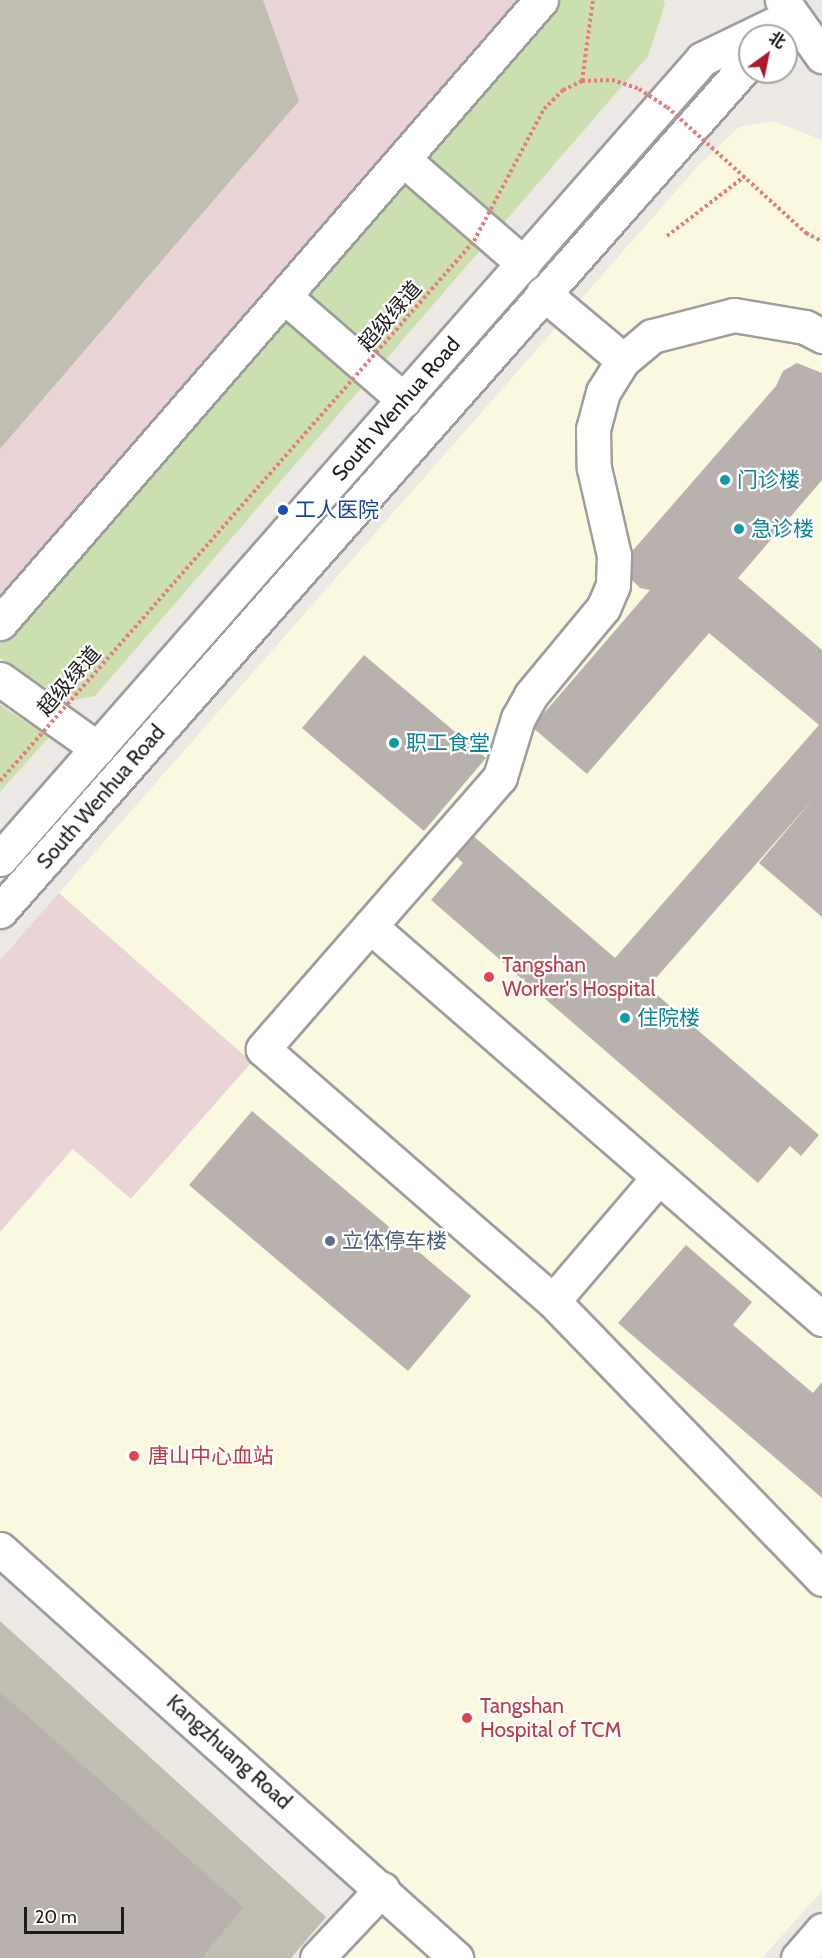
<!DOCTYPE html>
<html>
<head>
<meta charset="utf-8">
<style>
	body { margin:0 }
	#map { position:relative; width:822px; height:1958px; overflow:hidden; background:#ece8e3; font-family:Cabin,"Noto Sans SC",sans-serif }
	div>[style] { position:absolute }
	.commercial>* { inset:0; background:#ebd4d5 }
	.education>* { inset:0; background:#faf8de }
	.construction>* { inset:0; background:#c0beb0 }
	.grass>* { inset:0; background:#cce0af }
	.building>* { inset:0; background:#b9b1ad }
	.path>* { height:4px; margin-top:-2px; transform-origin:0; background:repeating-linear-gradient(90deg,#e77b79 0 3px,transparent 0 6px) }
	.roads { filter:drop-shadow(2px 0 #9d9d9d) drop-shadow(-2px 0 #9d9d9d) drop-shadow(0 2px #9d9d9d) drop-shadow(0 -2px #9d9d9d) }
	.minor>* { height:33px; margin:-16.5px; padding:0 16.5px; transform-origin:16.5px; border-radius:16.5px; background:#fff }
	.path-bridge>* { height:4px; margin-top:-2px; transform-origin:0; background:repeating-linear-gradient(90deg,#e77b79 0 3px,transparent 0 6px) }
	.dots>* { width:16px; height:16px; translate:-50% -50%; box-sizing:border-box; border:3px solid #fff; border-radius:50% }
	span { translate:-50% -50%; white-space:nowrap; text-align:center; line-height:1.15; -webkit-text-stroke:4.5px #fff; paint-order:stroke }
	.street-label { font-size:21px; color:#1c1c1c }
	.culture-label { font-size:21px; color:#0d838f }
	.left { translate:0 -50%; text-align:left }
	.transit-label { font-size:21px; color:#164399 }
	.health-label { font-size:21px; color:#be3a42 }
	.service-label { font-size:21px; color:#4e5e75 }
	.north { position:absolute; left:738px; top:24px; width:60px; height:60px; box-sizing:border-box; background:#fff; border:2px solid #a4a4a4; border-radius:50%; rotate:33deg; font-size:16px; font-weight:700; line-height:24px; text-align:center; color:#1c1c1c }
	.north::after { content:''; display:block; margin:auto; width:21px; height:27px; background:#af1927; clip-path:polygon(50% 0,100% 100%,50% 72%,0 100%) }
	.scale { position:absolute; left:24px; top:1907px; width:100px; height:27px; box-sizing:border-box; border:3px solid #1c1c1c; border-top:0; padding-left:8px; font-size:18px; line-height:21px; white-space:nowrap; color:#1c1c1c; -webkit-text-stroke:4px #fff; paint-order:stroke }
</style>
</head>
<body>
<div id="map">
	<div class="commercial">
		<i style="clip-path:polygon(263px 0,558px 0,0 644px,0 449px,299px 101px)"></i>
		<i style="clip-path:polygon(59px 893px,252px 1062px,131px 1199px,72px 1149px,0 1232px,0 960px)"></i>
	</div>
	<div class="education">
		<i style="clip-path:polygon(773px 121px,822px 140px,822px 1891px,762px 1958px,342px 1958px,404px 1887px,0 1531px,0 1232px,73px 1149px,131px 1199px,252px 1062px,59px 893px,698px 166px,739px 127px)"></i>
	</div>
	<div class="construction">
		<i style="clip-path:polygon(0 0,263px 0,299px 101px,0 449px)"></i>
		<i style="clip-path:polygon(0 1621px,326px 1917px,291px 1958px,0 1958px)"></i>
	</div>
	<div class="grass">
		<i style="clip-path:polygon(558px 0,663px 0,665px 4px,648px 56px,95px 696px,68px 701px,0 658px,0 644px)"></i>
		<i style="clip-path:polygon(0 705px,49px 737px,0 792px)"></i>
	</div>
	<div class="building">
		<i style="clip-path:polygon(797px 363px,822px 373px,822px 480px,738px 578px,822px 650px,822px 917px,759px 863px,814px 798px,648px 987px,819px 1135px,801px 1156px,790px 1146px,758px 1183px,431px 900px,463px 863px,454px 854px,471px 834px,615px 958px,819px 725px,709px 633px,587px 774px,532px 727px,650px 590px,640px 588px,628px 576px,628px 556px,776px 386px,783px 371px)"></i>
		<i style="clip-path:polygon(364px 655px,486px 758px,424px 831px,302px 728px)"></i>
		<i style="clip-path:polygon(252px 1111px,471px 1296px,408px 1371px,189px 1185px)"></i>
		<i style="clip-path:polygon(686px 1245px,752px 1302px,733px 1325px,813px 1393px,822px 1382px,822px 1498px,618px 1323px)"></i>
		<i style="clip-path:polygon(0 1692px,243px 1907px,202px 1958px,0 1958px)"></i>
	</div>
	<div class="path">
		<i style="left:582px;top:81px;width:82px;rotate:-82.3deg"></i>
		<i style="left:667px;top:236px;width:97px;rotate:-37.5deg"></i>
	</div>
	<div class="roads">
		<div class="minor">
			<i style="left:782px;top:0;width:69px;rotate:54.5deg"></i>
			<i style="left:403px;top:159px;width:160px;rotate:41deg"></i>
			<i style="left:543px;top:293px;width:104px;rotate:39.9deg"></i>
			<i style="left:284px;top:296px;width:159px;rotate:40.9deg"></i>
			<i style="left:822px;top:336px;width:19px;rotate:-152deg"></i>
			<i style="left:805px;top:327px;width:72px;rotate:-170.4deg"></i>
			<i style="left:734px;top:315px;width:85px;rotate:165.6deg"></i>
			<i style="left:652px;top:336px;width:38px;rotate:140deg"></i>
			<i style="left:623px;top:360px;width:38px;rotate:122deg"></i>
			<i style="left:603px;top:392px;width:38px;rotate:105deg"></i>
			<i style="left:593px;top:429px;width:39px;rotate:89deg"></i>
			<i style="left:594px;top:468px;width:89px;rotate:77.1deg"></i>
			<i style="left:614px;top:555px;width:30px;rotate:92deg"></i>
			<i style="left:613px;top:585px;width:25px;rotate:113deg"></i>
			<i style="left:603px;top:608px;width:113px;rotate:129.6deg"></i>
			<i style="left:531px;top:695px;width:26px;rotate:119deg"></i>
			<i style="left:518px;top:718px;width:62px;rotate:107deg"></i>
			<i style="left:500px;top:777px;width:361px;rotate:131.1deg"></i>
			<i style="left:263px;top:1049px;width:384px;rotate:41deg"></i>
			<i style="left:553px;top:1301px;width:387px;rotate:45.9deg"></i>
			<i style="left:0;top:623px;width:825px;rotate:-49.03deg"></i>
			<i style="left:0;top:679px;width:120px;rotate:35.5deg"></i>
			<i style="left:0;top:859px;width:1064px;rotate:-48.73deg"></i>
			<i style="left:702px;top:59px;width:99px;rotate:-25.8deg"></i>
			<i style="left:0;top:911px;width:1134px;rotate:-48.58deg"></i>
			<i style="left:370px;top:926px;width:599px;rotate:41.01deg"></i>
			<i style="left:553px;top:1301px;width:162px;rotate:-49.5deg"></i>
			<i style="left:0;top:1549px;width:613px;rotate:41.89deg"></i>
			<i style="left:317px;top:1958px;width:95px;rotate:-46.7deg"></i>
			<i style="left:798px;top:1958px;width:37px;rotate:-49deg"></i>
		</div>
	</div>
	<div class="path-bridge">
		<i style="left:0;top:781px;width:719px;rotate:-48.72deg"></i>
		<i style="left:474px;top:241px;width:149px;rotate:-62.1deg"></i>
		<i style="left:544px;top:109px;width:27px;rotate:-45deg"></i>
		<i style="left:563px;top:90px;width:21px;rotate:-25deg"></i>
		<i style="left:582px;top:81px;width:30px;rotate:-2deg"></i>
		<i style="left:612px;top:80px;width:28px;rotate:18deg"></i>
		<i style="left:639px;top:89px;width:33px;rotate:33deg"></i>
		<i style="left:667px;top:107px;width:188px;rotate:42.2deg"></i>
		<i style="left:806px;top:233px;width:18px;rotate:27deg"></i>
	</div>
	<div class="dots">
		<i style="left:725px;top:480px;background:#0f9aa8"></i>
		<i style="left:283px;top:510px;background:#1a4fb4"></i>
		<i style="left:739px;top:529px;background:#0f9aa8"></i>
		<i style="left:394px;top:743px;background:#0f9aa8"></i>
		<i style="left:489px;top:977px;background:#e0444e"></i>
		<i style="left:625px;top:1018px;background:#0f9aa8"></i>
		<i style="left:330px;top:1241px;background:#5c6f8a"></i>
		<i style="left:134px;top:1456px;background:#e0444e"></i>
		<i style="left:467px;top:1718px;background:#e0444e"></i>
	</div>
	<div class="street-label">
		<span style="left:390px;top:316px;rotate:-49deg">超级绿道</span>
		<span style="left:396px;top:409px;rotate:-49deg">South Wenhua Road</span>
		<span style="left:69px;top:681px;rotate:-49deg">超级绿道</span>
		<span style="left:101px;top:797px;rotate:-49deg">South Wenhua Road</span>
		<span style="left:229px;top:1752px;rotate:42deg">Kangzhuang Road</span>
	</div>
	<div class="culture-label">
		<span class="left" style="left:737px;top:480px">门诊楼</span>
		<span class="left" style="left:751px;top:529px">急诊楼</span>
		<span class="left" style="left:406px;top:743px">职工食堂</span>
		<span class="left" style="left:637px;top:1018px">住院楼</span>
	</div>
	<div class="transit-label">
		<span class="left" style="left:295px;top:510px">工人医院</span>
	</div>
	<div class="health-label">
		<span class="left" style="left:502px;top:977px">Tangshan<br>Worker's Hospital</span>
		<span class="left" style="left:148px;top:1456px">唐山中心血站</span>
		<span class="left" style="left:480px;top:1718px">Tangshan<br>Hospital of TCM</span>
	</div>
	<div class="service-label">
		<span class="left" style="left:342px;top:1241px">立体停车楼</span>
	</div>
	<div class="north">北</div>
	<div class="scale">20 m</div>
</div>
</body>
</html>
